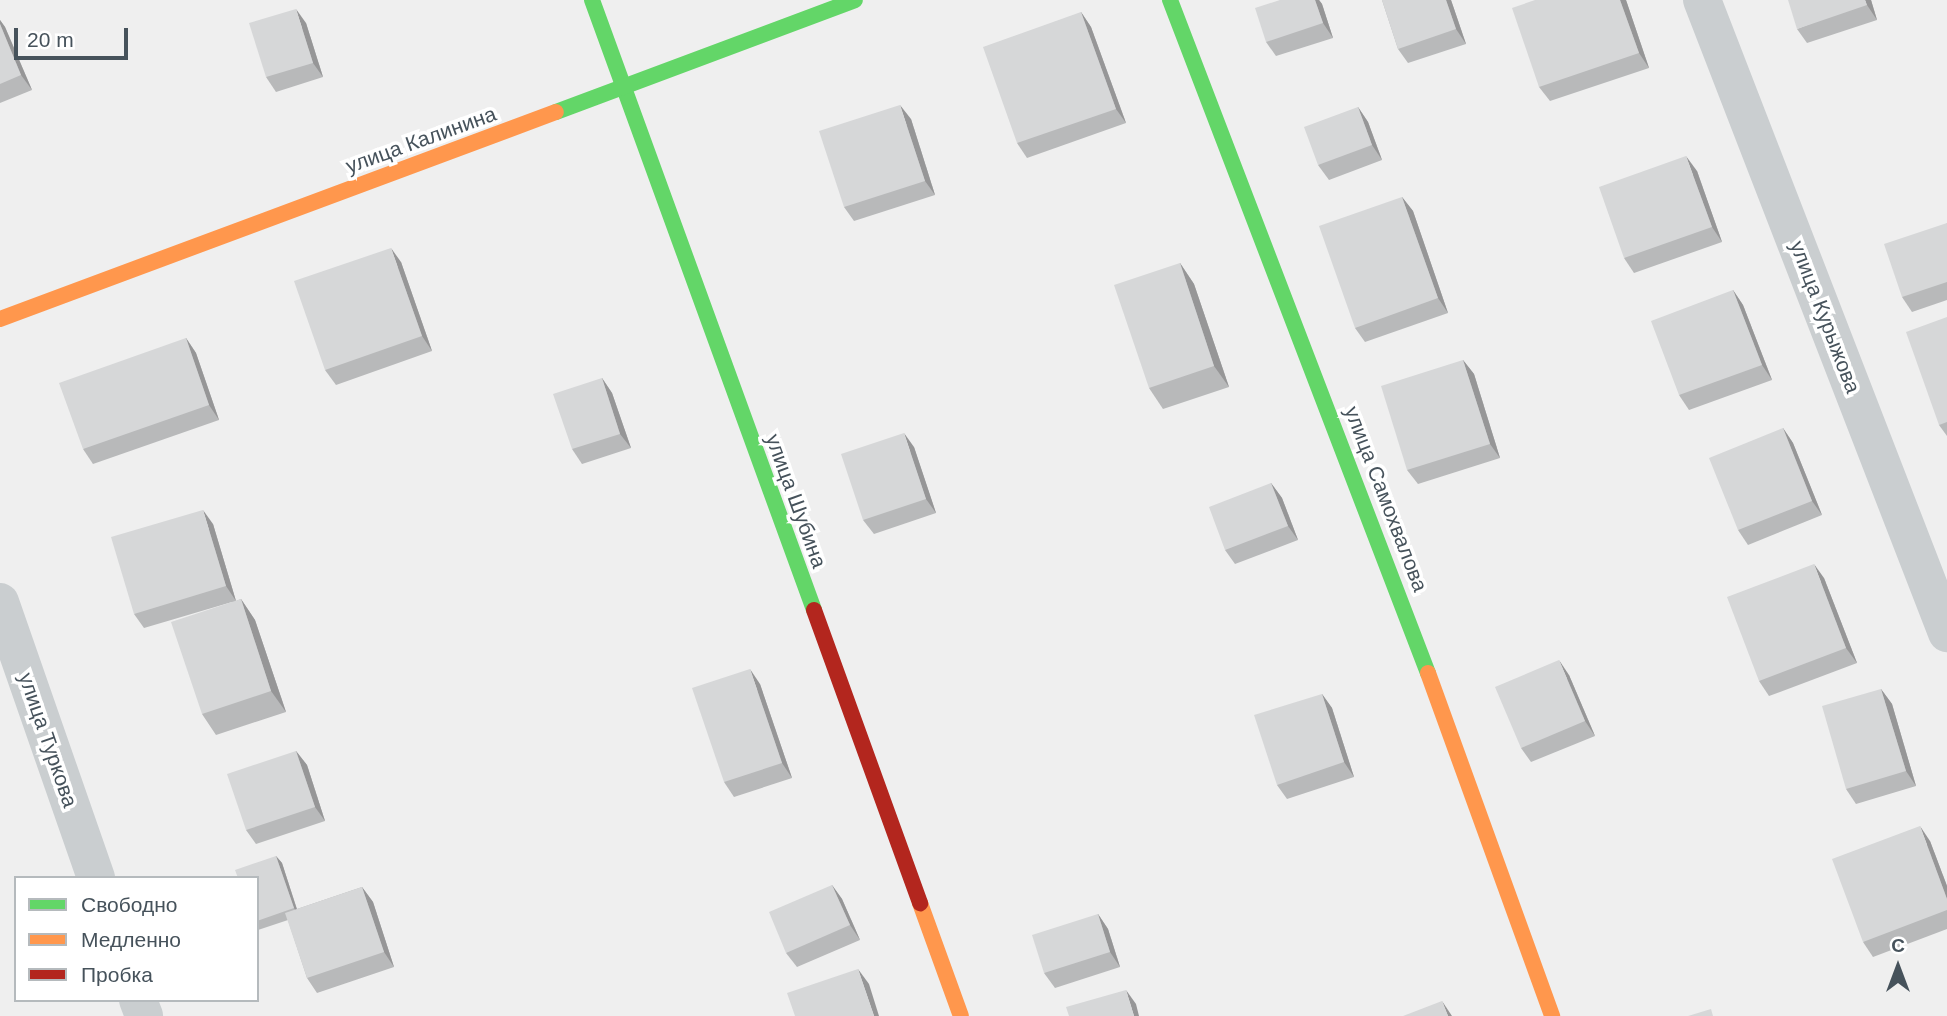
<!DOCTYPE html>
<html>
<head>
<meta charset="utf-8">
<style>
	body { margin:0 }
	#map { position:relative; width:1947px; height:1016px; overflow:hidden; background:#efefef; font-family:Helvetica,sans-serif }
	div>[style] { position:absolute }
	.street>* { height:38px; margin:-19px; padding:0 19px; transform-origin:19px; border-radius:19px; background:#caced0 }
	.fast>* { height:16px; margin:-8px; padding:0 8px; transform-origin:8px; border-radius:8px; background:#63d668 }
	.slow>* { height:16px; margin:-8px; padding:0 8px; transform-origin:8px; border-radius:8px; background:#ff974d }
	.jam>* { height:16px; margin:-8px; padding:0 8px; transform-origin:8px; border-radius:8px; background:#b3261e }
	.wall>* { inset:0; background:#b8b9ba }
	.shaded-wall>* { inset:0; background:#969697 }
	.building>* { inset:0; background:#d6d7d8 }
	span { translate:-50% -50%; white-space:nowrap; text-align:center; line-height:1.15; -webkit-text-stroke:7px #fff; paint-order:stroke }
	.street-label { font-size:21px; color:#46525b }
	.legend { position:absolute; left:14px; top:876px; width:245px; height:126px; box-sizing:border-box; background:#fff; border:2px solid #b5babd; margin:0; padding:9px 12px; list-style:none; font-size:21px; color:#46525b }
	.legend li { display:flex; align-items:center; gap:14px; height:35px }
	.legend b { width:35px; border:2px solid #b5babd }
	.north { position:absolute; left:1863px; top:932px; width:70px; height:70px; -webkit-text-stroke:5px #fff; paint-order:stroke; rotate:0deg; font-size:19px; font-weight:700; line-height:28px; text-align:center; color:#46525b }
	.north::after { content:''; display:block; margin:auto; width:24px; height:32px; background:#46525b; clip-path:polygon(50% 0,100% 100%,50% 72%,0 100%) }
	.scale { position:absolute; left:14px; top:28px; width:114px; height:32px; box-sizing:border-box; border:4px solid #46525b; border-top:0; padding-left:9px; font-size:21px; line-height:24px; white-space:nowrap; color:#46525b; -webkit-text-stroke:5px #fff; paint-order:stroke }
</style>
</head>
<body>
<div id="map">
	<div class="street">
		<i style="left:1702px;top:0;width:679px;rotate:68.84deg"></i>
		<i style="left:0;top:602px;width:292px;rotate:70.8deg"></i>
		<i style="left:138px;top:1000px;width:17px;rotate:69deg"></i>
	</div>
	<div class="fast">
		<i style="left:592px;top:0;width:649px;rotate:70deg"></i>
		<i style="left:1170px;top:0;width:721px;rotate:69.03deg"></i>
		<i style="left:556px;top:112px;width:319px;rotate:-20.5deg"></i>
	</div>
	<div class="slow">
		<i style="left:0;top:319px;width:593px;rotate:-20.42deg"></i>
		<i style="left:1428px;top:673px;width:365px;rotate:70.1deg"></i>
		<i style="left:920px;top:903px;width:120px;rotate:70.1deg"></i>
	</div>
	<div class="jam">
		<i style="left:814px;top:610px;width:312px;rotate:70.1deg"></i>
	</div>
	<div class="wall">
		<i style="clip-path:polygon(1280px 0,1319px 0,1322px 4px,1333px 38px,1276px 56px,1266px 42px)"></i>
		<i style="clip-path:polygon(1382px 0,1451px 0,1466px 44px,1408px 63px,1398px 49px)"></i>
		<i style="clip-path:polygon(1535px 0,1626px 0,1649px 68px,1550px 101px,1539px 87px)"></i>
		<i style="clip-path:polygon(1871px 0,1877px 20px,1807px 43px,1797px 29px)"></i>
		<i style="clip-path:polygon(1081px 12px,1091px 27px,1126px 123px,1027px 158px,1017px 143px)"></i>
		<i style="clip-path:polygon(0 20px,5px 27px,32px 90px,0 103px)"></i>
		<i style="clip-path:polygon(306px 23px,323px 77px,276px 92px,266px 77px)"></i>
		<i style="clip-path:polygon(1358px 107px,1368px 122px,1382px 160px,1329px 180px,1318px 165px)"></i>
		<i style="clip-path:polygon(911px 119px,935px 195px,854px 221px,844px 207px)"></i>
		<i style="clip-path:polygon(1697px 171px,1722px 242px,1634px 273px,1624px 258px)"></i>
		<i style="clip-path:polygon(1402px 197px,1413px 211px,1448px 313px,1365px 342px,1355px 328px)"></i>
		<i style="clip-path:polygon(1947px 223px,1947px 300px,1912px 312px,1902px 297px)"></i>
		<i style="clip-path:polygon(401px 262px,432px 351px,336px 385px,325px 370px)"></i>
		<i style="clip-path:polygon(1180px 263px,1194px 284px,1229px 387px,1163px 409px,1149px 388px)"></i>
		<i style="clip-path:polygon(1733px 290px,1743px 305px,1772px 380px,1689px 410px,1679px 395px)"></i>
		<i style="clip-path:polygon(1947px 317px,1947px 436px,1939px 425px)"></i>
		<i style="clip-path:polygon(186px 338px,196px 353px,219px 420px,93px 464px,83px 449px)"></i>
		<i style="clip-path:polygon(1463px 360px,1474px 374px,1500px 458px,1418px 484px,1407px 470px)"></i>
		<i style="clip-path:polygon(602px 378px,612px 393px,631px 448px,582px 464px,572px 449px)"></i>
		<i style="clip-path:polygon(1783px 428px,1793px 443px,1822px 515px,1748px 545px,1738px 530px)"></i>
		<i style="clip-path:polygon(914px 447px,936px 513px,874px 534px,863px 520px)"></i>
		<i style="clip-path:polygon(1271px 483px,1282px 498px,1298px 540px,1235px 564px,1225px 550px)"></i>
		<i style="clip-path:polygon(213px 524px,236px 601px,241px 599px,255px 620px,286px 712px,216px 735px,202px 714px,232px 602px,144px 628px,134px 614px)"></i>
		<i style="clip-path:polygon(1824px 578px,1857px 663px,1769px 696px,1759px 681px)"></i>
		<i style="clip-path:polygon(1569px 675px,1595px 736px,1531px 762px,1521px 748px)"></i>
		<i style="clip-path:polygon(760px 684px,792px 778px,734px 797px,724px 782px)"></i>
		<i style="clip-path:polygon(1881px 689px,1892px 704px,1916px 786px,1856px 804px,1846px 789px)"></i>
		<i style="clip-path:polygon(1322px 694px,1332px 708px,1354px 777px,1287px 799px,1277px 785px)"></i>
		<i style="clip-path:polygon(296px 751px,307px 765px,325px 821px,256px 844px,246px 830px)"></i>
		<i style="clip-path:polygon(1930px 841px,1947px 886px,1947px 929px,1873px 957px,1863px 942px)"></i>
		<i style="clip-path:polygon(276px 856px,282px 863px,297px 909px,362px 887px,373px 902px,394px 967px,317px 993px,307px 978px,288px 920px,258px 930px,257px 928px,257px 878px)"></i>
		<i style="clip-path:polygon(832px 885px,842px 899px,860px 940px,797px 967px,786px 953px)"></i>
		<i style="clip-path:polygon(1098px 914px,1108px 929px,1120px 967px,1055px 988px,1044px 973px)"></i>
	</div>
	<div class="shaded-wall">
		<i style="clip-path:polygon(1315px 0,1319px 0,1322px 4px,1333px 38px,1323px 23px)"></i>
		<i style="clip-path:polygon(1446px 0,1451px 0,1466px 44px,1456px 29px)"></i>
		<i style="clip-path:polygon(1620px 0,1626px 0,1649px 68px,1639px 53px)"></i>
		<i style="clip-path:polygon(1865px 0,1871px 0,1877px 20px,1867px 5px)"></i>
		<i style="clip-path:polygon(296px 9px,306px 23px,323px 77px,313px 63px)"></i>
		<i style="clip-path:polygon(1081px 12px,1091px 27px,1126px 123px,1116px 109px)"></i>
		<i style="clip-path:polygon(0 20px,5px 27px,32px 90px,21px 75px,0 24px)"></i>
		<i style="clip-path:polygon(900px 105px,911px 119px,935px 195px,925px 181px)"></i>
		<i style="clip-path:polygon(1358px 107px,1368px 122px,1382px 160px,1372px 145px)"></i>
		<i style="clip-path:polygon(1686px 156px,1697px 171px,1722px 242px,1712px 227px)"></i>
		<i style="clip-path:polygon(1402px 197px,1413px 211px,1448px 313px,1438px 298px)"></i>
		<i style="clip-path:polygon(391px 248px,401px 262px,432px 351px,422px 336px)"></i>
		<i style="clip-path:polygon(1180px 263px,1194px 284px,1229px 387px,1214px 366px)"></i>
		<i style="clip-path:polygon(1733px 290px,1743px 305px,1772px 380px,1762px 365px)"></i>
		<i style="clip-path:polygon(186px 338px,196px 353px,219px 420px,209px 405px)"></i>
		<i style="clip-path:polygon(1463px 360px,1474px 374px,1500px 458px,1490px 444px)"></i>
		<i style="clip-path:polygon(602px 378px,612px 393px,631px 448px,620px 434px)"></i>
		<i style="clip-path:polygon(1783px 428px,1793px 443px,1822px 515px,1812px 501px)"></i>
		<i style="clip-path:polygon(904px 433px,914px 447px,936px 513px,926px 499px)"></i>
		<i style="clip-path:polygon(1271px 483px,1282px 498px,1298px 540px,1288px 526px)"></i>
		<i style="clip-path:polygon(203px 510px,213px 524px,236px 601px,226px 586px)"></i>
		<i style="clip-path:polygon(1814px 564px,1824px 578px,1857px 663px,1846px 648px)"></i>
		<i style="clip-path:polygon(241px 599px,255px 620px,286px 712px,271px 691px)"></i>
		<i style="clip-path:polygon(1559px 660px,1569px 675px,1595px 736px,1585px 721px)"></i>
		<i style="clip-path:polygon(750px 669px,760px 684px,792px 778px,782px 763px)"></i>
		<i style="clip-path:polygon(1881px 689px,1892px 704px,1916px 786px,1906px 771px)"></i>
		<i style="clip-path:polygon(1322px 694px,1332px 708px,1354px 777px,1344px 762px)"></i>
		<i style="clip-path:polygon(296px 751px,307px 765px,325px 821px,315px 807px)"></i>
		<i style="clip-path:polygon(1920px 826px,1930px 841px,1947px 886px,1947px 899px)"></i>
		<i style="clip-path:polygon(276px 856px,282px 863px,299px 916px,294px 908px)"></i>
		<i style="clip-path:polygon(832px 885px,842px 899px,860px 940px,850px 925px)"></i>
		<i style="clip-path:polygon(362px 887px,373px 902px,394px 967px,384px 952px)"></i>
		<i style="clip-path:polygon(1098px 914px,1108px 929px,1120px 967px,1110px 952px)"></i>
		<i style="clip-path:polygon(858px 969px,869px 984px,879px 1016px,874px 1016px)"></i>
		<i style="clip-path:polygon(1126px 990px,1136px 1004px,1139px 1016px,1134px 1016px)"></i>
		<i style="clip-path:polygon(1442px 1001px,1452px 1016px,1448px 1016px)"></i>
	</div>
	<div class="building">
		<i style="clip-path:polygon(1280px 0,1315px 0,1323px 23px,1266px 42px,1255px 8px)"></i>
		<i style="clip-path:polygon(1382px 0,1446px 0,1456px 29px,1398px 49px)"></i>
		<i style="clip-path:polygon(1535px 0,1620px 0,1639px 53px,1539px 87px,1512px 8px)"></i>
		<i style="clip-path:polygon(1788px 0,1865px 0,1867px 5px,1797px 29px)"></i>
		<i style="clip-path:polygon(296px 9px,313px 63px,266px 77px,249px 23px)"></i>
		<i style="clip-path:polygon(1081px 12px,1116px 109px,1017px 143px,983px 47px)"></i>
		<i style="clip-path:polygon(0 24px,21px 75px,0 84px)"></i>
		<i style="clip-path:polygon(900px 105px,925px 181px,844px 207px,819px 131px)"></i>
		<i style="clip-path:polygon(1358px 107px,1372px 145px,1318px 165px,1304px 127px)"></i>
		<i style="clip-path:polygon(1686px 156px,1712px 227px,1624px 258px,1599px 187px)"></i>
		<i style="clip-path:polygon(1402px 197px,1438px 298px,1355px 328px,1319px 226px)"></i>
		<i style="clip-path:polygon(1947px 223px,1947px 282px,1902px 297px,1884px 244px)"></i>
		<i style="clip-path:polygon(391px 248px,422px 336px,325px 370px,294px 281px)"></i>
		<i style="clip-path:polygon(1180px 263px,1214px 366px,1149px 388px,1114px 285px)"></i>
		<i style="clip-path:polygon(1733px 290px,1762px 365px,1679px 395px,1651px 321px)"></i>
		<i style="clip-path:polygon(1947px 317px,1947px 422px,1939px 425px,1906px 332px)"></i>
		<i style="clip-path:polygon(186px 338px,209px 405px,83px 449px,59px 383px)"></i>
		<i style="clip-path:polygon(1463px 360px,1490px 444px,1407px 470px,1381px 386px)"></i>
		<i style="clip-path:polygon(602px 378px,620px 434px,572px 449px,553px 394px)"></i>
		<i style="clip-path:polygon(1783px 428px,1812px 501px,1738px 530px,1709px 458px)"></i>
		<i style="clip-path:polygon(904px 433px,926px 499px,863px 520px,841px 454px)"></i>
		<i style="clip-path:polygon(1271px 483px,1288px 526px,1225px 550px,1209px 507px)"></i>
		<i style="clip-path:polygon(203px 510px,226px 586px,134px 614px,111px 537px)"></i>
		<i style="clip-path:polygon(1814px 564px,1846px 648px,1759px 681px,1727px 597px)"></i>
		<i style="clip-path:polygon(241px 599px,271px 691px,202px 714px,171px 622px)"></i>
		<i style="clip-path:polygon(1559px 660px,1585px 721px,1521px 748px,1495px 687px)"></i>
		<i style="clip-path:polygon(750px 669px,782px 763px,724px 782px,692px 688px)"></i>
		<i style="clip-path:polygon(1881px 689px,1906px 771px,1846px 789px,1822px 706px)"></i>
		<i style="clip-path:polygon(1322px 694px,1344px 762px,1277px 785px,1254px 715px)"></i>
		<i style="clip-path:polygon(296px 751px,315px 807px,246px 830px,227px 774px)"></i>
		<i style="clip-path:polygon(1920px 826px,1947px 899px,1947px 910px,1863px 942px,1832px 859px)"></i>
		<i style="clip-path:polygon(276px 856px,294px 908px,257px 921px,257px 878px,238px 878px,235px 870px)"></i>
		<i style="clip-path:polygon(832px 885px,850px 925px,786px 953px,769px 912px)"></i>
		<i style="clip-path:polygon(362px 887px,384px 952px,307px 978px,285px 913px)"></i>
		<i style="clip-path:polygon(1098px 914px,1110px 952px,1044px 973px,1032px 935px)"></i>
		<i style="clip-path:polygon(858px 969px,874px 1016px,795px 1016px,787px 993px)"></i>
		<i style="clip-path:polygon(1126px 990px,1134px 1016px,1069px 1016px,1066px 1007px)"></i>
		<i style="clip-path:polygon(1442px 1001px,1448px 1016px,1403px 1016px)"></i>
		<i style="clip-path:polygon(1711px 1009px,1713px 1016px,1688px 1016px)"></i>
	</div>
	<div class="street-label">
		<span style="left:421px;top:140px;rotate:-20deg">улица Калинина</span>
		<span style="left:1825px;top:317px;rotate:69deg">улица Курыжова</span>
		<span style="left:1386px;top:499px;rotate:69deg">улица Самохвалова</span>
		<span style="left:796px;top:501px;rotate:70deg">улица Шубина</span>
		<span style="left:48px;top:740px;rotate:71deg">улица Туркова</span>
	</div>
	<ul class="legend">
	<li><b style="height:9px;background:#63d668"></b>Свободно</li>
	<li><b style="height:9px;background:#ff974d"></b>Медленно</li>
	<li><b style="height:9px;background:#b3261e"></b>Пробка</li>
	</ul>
	<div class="north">С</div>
	<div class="scale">20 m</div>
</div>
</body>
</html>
